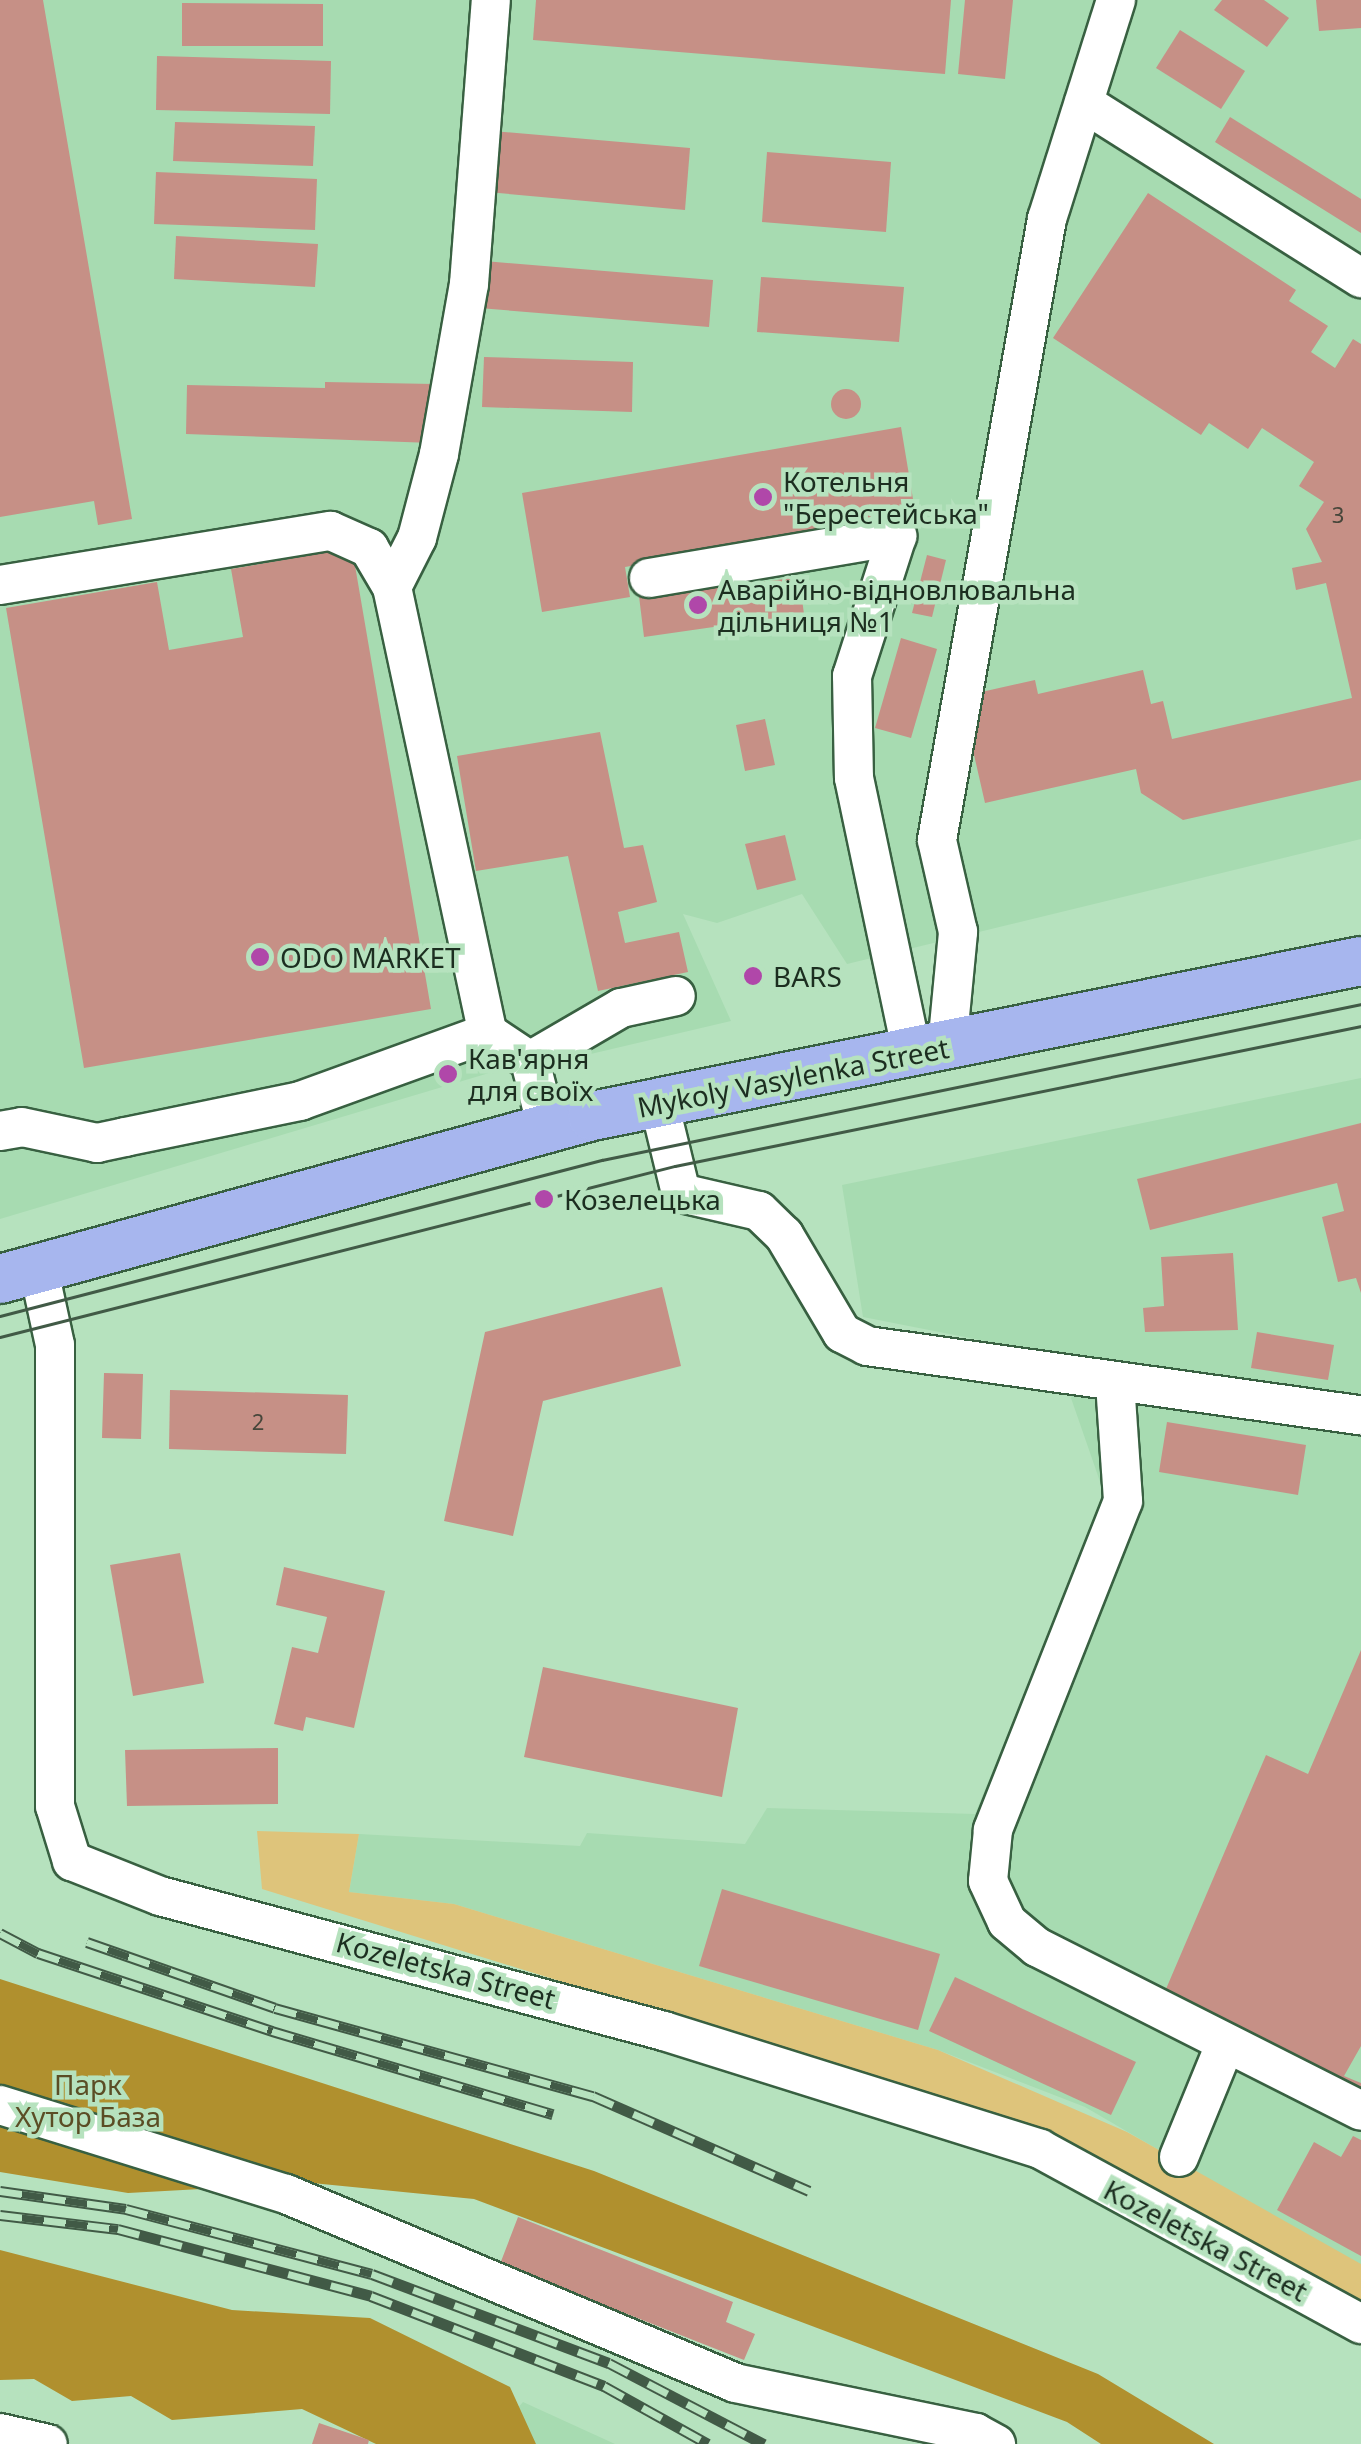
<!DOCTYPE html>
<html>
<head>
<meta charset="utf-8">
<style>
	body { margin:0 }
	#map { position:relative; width:1361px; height:2444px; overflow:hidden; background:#b6e2be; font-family:"Noto Sans",sans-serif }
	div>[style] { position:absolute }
	.built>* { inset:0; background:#a7dbb1 }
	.green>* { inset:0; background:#dec47b }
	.forest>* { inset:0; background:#b0902e }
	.building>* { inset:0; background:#c69086 }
	.round { border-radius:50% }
	.roads { filter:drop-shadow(2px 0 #386041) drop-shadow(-2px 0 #386041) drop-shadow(0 2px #386041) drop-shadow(0 -2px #386041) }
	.minor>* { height:38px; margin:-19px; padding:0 19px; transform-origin:19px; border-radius:19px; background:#fff }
	.major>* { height:48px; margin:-24px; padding:0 24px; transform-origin:24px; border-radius:24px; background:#a7b6ee }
	.tram>* { height:2.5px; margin:-1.25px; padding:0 1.25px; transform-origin:1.25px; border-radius:1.25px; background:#415a46 }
	.rail>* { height:11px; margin-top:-5.5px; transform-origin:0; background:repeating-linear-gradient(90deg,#b6e2be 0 22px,#415a46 0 44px); box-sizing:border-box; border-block:2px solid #415a46 }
	.dots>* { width:28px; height:28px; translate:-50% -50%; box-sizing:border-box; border:5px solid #b6e2be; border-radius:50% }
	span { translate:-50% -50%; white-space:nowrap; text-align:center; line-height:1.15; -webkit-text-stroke:9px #b6e2be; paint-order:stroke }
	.number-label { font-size:22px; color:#46463a }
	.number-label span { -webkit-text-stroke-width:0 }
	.poi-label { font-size:28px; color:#1c2e20 }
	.left { translate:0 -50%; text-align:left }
	.street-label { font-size:28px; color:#1c2e20 }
	.park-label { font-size:28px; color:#5b4d25 }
</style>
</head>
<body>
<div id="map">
	<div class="built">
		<i style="clip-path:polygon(0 0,1361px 0,1361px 839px,847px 964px,802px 894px,717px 923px,683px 914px,731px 1021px,561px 1061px,554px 1030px,527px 1037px,516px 1065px,0 1219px)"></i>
		<i style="clip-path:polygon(1361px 1078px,1361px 2268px,1085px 2107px,938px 2050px,454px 1904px,349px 1892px,359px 1834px,580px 1846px,587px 1833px,745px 1844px,767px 1808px,975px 1814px,1105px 1496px,1071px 1398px,1087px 1361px,863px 1317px,842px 1185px)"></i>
		<i style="clip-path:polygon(523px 2402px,615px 2444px,500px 2444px,497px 2432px)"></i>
	</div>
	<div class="green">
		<i style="clip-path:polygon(257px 1831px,359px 1834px,349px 1892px,454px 1904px,938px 2050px,1127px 2132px,1361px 2264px,1361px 2300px,1015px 2122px,262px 1889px)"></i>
	</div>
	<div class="forest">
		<i style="clip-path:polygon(0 1979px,594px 2171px,1098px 2374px,1214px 2444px,1101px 2444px,1067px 2422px,474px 2199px,312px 2183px,128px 2193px,0 2172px)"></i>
		<i style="clip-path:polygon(0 2250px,232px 2310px,370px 2318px,510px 2387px,536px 2444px,376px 2444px,302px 2409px,172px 2420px,131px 2396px,72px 2401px,34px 2379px,0 2380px)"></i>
	</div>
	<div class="building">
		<i style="clip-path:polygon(0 0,43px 0,132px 519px,98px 525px,94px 501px,0 517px)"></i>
		<i style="clip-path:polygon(536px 0,951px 0,945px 74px,533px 40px)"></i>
		<i style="clip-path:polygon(965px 0,1013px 0,1005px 79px,958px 74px)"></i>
		<i style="clip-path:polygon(1222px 0,1264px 0,1289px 18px,1267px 47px,1214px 10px)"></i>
		<i style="clip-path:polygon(1316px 0,1361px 0,1361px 28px,1319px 31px)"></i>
		<i style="clip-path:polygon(182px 3px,323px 4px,323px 46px,182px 46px)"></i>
		<i style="clip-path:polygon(1180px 30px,1245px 71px,1221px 109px,1156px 68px)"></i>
		<i style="clip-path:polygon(157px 56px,331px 61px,330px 114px,156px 110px)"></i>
		<i style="clip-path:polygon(1230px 117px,1361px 199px,1361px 233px,1215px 142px)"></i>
		<i style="clip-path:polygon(175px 122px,315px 126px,313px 166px,173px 161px)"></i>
		<i style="clip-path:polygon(492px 131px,690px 148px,685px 210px,487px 192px)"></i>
		<i style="clip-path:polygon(767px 152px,891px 162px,886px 232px,762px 222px)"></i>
		<i style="clip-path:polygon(156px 172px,317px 179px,315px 230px,154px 224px)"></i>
		<i style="clip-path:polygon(1148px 193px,1296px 290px,1289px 301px,1328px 326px,1311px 352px,1335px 368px,1353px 339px,1361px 344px,1361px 780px,1183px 820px,1141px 793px,1136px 769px,985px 803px,964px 711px,980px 707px,977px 693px,1035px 680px,1038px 694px,1143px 670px,1151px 704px,1163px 701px,1172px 739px,1352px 698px,1326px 583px,1296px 590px,1292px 568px,1322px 562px,1306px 529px,1324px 502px,1299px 486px,1314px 462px,1262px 428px,1248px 449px,1209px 423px,1201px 435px,1053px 338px)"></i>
		<i style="clip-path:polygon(176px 236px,318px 244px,315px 287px,174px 279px)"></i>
		<i style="clip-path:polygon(484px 261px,713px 280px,709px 327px,479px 308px)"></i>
		<i style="clip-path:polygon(761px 277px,904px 287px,899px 342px,757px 332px)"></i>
		<i style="clip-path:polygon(484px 357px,633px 362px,632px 412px,482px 407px)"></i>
		<i style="clip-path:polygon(325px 382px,434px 384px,432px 443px,186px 434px,187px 385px,325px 388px)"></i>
		<i class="round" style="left:831px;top:389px;width:30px;height:30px"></i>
		<i style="clip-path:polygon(901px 427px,916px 517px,625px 567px,630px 597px,542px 612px,522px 493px)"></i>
		<i style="clip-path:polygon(352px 548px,431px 1009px,84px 1068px,6px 608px,157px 582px,169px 650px,243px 637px,231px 569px)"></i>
		<i style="clip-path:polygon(927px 555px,946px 560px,932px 617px,912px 613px)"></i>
		<i style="clip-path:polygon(752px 572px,754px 583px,799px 577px,804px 614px,644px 637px,638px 588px)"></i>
		<i style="clip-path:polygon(901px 638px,937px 649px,911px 738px,875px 728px)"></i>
		<i style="clip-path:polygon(765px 719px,775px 765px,745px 771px,736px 725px)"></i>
		<i style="clip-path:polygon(600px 732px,624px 848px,643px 845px,657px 902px,618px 912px,625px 943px,679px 932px,688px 972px,598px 991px,568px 856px,476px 871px,457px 756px)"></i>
		<i style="clip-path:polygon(785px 835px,796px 880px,757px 890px,745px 844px)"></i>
		<i style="clip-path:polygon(1361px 1123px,1361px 1293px,1356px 1278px,1338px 1282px,1322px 1217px,1344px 1211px,1337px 1183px,1150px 1230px,1137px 1179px)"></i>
		<i style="clip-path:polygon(1233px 1253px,1238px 1330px,1145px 1332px,1143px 1308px,1164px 1306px,1161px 1257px)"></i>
		<i style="clip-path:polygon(662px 1287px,681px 1366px,543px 1401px,513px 1536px,444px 1521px,485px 1332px)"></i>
		<i style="clip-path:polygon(1257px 1332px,1334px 1345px,1328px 1380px,1251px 1368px)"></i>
		<i style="clip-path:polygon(104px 1373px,143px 1374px,141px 1439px,102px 1438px)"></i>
		<i style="clip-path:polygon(170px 1390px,348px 1395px,346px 1454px,169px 1449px)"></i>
		<i style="clip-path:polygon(1167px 1422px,1306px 1445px,1298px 1495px,1159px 1472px)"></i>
		<i style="clip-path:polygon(180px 1553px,204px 1683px,133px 1696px,110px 1565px)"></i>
		<i style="clip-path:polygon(284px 1567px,385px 1591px,354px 1728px,306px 1717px,303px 1731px,274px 1724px,292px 1647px,318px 1653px,327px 1617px,276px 1605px)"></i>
		<i style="clip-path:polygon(1361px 1650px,1361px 2046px,1344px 2076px,1361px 2083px,1361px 2100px,1280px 2065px,1287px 2050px,1163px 1996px,1266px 1755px,1308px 1774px)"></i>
		<i style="clip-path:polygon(543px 1667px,738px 1708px,722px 1797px,524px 1757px)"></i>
		<i style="clip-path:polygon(278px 1748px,278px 1804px,127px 1806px,125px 1750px)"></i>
		<i style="clip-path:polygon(722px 1889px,940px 1954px,918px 2030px,699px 1966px)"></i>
		<i style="clip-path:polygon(955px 1977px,1136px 2062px,1111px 2115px,929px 2031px)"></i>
		<i style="clip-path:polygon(1353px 2136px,1361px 2140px,1361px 2256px,1277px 2210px,1314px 2142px,1341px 2157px)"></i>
		<i style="clip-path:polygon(518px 2217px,733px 2302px,726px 2322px,755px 2334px,744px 2360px,500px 2264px)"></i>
		<i style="clip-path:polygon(319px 2423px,369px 2440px,368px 2444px,312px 2444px)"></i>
	</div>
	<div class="roads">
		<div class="minor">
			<i style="left:1084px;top:103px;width:328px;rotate:32.3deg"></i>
			<i style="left:649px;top:578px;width:252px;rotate:-9.6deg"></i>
			<i style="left:897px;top:536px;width:147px;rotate:107.8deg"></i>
			<i style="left:852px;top:676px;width:102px;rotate:88.9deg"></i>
			<i style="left:854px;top:778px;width:282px;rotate:78.1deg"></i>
			<i style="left:0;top:585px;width:335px;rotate:-9.3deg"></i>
			<i style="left:331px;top:531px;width:42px;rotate:24.1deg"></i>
			<i style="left:369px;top:548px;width:45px;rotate:59.5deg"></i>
			<i style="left:392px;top:587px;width:456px;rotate:77.9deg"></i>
			<i style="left:392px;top:587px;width:55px;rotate:-63deg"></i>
			<i style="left:417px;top:538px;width:87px;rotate:-75.3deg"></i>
			<i style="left:439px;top:454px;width:173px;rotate:-80deg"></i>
			<i style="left:469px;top:284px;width:285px;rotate:-85.6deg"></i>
			<i style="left:947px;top:1047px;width:116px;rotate:-84.5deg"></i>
			<i style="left:958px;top:932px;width:94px;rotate:-102.9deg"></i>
			<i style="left:937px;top:840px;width:631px;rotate:-79.96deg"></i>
			<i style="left:1047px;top:219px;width:230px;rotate:-72.5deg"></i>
			<i style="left:530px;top:1061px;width:105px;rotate:-30.2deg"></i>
			<i style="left:621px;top:1008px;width:56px;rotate:-12.3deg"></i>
			<i style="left:659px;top:1103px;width:93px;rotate:76.3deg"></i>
			<i style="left:681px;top:1193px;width:80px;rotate:13deg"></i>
			<i style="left:759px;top:1211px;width:35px;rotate:44deg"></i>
			<i style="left:784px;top:1235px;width:114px;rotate:59.4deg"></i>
			<i style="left:842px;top:1333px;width:28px;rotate:27deg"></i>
			<i style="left:867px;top:1346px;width:499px;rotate:8deg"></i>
			<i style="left:0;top:1131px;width:22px;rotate:-10deg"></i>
			<i style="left:22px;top:1127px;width:77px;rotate:12deg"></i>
			<i style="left:97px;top:1143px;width:29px;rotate:-12deg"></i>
			<i style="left:125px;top:1137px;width:179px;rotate:-11.6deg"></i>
			<i style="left:300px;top:1101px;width:200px;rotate:-19.9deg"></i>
			<i style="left:488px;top:1033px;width:50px;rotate:33.7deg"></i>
			<i style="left:530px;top:1061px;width:68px;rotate:75.6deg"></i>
			<i style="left:39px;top:1271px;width:76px;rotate:77.8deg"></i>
			<i style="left:55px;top:1345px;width:461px;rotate:90deg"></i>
			<i style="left:55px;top:1806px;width:58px;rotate:72.8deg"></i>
			<i style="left:72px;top:1861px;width:95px;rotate:21.7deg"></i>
			<i style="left:160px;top:1896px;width:522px;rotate:15deg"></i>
			<i style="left:664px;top:2031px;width:394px;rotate:17.4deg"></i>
			<i style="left:1040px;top:2149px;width:366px;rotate:28.6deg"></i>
			<i style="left:1115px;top:1383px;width:118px;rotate:86.1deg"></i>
			<i style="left:1123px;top:1501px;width:354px;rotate:111.6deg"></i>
			<i style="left:993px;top:1830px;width:51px;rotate:95.6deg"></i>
			<i style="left:988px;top:1881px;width:45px;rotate:65.1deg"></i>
			<i style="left:1007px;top:1922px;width:39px;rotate:40deg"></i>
			<i style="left:1037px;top:1947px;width:363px;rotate:26.8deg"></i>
			<i style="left:0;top:2105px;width:300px;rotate:17.3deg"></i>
			<i style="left:286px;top:2194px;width:487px;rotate:22.8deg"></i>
			<i style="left:735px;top:2383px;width:246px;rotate:11.7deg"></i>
			<i style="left:976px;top:2433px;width:23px;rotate:29deg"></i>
			<i style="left:1179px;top:2157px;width:121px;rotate:-67.7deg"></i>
			<i style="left:0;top:2433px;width:49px;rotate:12.9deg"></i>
		</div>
		<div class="major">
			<i style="left:0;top:1279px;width:614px;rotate:-15.39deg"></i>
			<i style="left:592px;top:1116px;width:784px;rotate:-11.4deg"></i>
		</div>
	</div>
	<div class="tram">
		<i style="left:0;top:1316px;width:622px;rotate:-14.53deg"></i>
		<i style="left:602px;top:1160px;width:775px;rotate:-11.61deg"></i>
		<i style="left:0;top:1337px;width:696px;rotate:-14.22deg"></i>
		<i style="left:675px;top:1166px;width:700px;rotate:-11.53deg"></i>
	</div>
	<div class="rail">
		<i style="left:0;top:1933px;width:43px;rotate:27.8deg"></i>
		<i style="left:38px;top:1953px;width:247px;rotate:18.4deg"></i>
		<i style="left:272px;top:2031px;width:293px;rotate:16.5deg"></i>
		<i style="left:87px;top:1942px;width:199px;rotate:19.3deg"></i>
		<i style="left:275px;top:2008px;width:330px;rotate:15.5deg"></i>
		<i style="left:593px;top:2096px;width:236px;rotate:23.7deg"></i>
		<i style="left:0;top:2191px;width:127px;rotate:8.1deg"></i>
		<i style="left:126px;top:2209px;width:254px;rotate:14.8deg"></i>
		<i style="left:372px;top:2274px;width:253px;rotate:20.6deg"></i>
		<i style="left:609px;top:2363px;width:175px;rotate:27.6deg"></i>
		<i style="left:0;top:2215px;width:119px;rotate:6.8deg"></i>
		<i style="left:118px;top:2229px;width:262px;rotate:14.8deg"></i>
		<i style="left:371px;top:2296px;width:250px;rotate:21.1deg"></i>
		<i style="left:604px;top:2386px;width:119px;rotate:29.1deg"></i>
	</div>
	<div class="dots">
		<i style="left:763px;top:497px;background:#b047a9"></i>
		<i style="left:698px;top:605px;background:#b047a9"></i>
		<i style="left:260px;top:957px;background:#b047a9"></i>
		<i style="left:753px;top:976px;background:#b047a9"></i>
		<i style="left:448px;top:1074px;background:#b047a9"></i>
		<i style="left:544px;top:1199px;background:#b047a9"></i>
	</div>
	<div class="number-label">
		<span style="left:1338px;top:515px">3</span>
		<span style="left:258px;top:1422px">2</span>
	</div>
	<div class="poi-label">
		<span class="left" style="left:783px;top:497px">Котельня<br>"Берестейська"</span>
		<span class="left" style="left:718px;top:605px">Аварійно-відновлювальна<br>дільниця №1</span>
		<span class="left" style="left:280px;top:957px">ODO MARKET</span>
		<span class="left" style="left:773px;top:976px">BARS</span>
		<span class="left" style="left:468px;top:1074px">Кав'ярня<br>для своїх</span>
		<span class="left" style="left:564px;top:1199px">Козелецька</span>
	</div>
	<div class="street-label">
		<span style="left:793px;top:1077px;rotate:-11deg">Mykoly Vasylenka Street</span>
		<span style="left:446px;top:1970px;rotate:15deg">Kozeletska Street</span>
		<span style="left:1206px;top:2240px;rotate:28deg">Kozeletska Street</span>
	</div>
	<div class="park-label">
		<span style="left:88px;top:2100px">Парк<br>Хутор База</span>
	</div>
</div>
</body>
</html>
